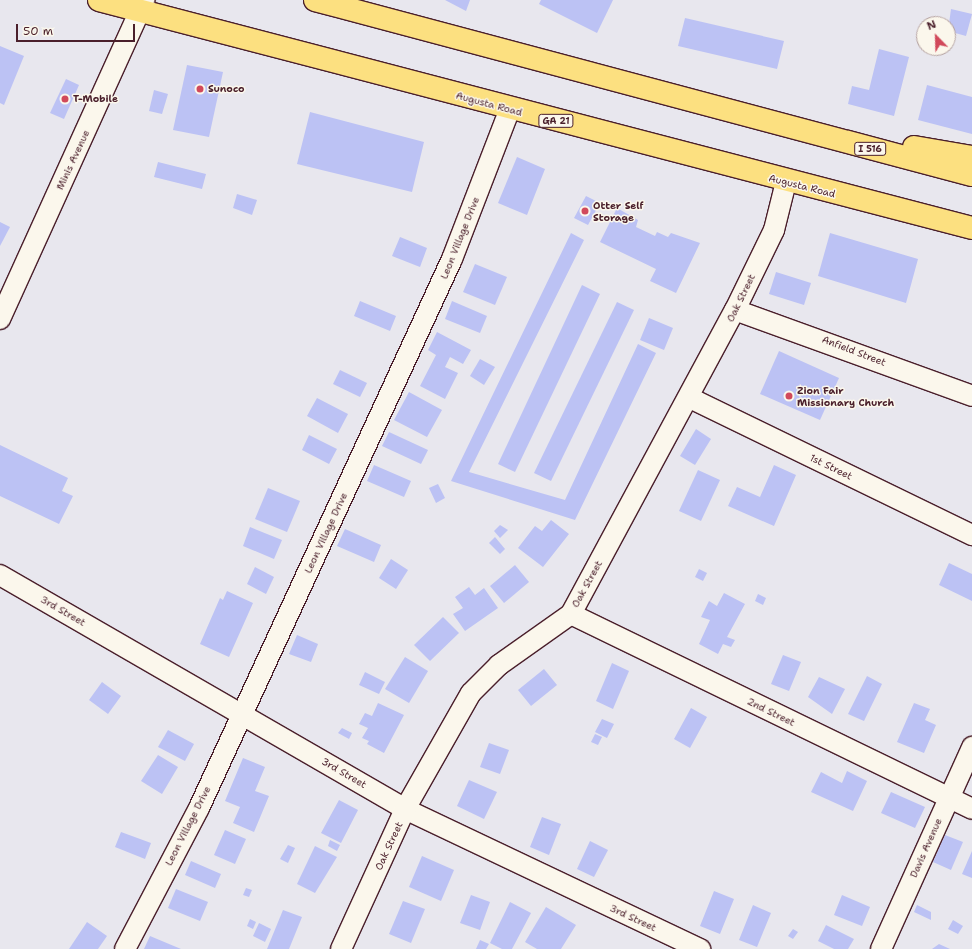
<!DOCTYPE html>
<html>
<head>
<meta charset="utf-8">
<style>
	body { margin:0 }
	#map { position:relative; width:972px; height:949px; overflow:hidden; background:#e8e7ee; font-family:"Shantell Sans",sans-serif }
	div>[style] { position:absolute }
	.building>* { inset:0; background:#bcc2f4 }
	.roads { filter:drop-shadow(1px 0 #4a1f2b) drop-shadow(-1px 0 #4a1f2b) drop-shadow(0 1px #4a1f2b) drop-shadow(0 -1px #4a1f2b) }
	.minor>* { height:20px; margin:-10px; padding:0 10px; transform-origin:10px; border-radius:10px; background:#fbf7ec }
	.highway>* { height:22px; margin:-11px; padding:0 11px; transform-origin:11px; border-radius:11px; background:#fce080 }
	.dots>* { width:11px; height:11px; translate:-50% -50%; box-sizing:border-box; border:2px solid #fbf7ec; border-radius:50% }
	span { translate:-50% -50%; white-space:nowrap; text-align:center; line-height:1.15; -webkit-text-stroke:3px #fbf7ec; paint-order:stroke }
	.shield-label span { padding:1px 3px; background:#fbf7ec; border:1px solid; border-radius:3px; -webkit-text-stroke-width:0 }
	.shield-label { font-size:9px; color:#4a1f2b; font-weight:700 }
	.poi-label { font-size:10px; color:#4a1f2b; font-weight:700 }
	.left { translate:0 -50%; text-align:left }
	.street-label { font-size:10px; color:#4a1f2b }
	.north { position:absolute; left:916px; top:16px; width:40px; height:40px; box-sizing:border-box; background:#fbf7ec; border:1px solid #b4a19f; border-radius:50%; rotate:337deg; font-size:11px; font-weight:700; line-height:16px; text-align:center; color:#4a1f2b }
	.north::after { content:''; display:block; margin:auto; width:14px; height:18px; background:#d1495b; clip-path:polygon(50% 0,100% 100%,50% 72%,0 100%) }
	.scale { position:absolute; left:16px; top:24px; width:119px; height:18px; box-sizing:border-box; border:2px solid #4a1f2b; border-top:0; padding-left:5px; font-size:12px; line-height:14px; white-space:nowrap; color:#4a1f2b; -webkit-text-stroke:3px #fbf7ec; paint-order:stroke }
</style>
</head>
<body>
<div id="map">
	<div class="building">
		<i style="clip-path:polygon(445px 0,470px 0,466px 11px)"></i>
		<i style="clip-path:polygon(541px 0,613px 0,597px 33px,539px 4px)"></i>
		<i style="clip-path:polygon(951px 9px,972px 14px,966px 36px,948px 31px)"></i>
		<i style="clip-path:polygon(685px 18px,784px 41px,777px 69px,678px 46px)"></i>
		<i style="clip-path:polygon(0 46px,24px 56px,4px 105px,0 103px)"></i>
		<i style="clip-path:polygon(879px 49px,909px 57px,894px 116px,848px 104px,852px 86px,869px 90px)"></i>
		<i style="clip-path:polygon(187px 65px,223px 72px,209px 137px,173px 130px)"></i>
		<i style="clip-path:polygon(66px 79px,79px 85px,64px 119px,50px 113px)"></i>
		<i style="clip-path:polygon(927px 85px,972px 97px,972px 134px,918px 120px)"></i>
		<i style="clip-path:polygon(154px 90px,168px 94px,162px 114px,149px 111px)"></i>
		<i style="clip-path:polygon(310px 112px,424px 142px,412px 192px,297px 164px)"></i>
		<i style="clip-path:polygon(517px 157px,545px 169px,527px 215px,498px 203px)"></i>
		<i style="clip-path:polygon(158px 162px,206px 174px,202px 189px,154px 177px)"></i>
		<i style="clip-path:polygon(237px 194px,257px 200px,252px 215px,233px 208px)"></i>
		<i style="clip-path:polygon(586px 196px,600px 203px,588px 225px,574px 218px)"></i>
		<i style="clip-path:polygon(617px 208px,638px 220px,636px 227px,655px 236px,657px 232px,668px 237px,671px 233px,700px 243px,676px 293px,650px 281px,656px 269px,600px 242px)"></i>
		<i style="clip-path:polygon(0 222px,10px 227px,0 246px)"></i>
		<i style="clip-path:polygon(571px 233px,584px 240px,469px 472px,565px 500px,638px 344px,656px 353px,575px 520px,451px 481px)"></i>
		<i style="clip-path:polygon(830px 233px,918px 259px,906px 303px,818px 276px)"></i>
		<i style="clip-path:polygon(400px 237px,427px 248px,420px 267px,392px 256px)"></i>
		<i style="clip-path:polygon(475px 264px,507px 277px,495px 305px,463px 292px)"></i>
		<i style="clip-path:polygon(776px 272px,811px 283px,804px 305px,769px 294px)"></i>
		<i style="clip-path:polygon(582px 285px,600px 294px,515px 472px,498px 464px)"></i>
		<i style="clip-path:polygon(360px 301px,396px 316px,390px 331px,354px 316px)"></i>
		<i style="clip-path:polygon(452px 301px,487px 316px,480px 333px,445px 319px)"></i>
		<i style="clip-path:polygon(617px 302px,634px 310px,551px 481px,534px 473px)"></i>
		<i style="clip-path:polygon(649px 318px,673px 328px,664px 350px,640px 340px)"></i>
		<i style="clip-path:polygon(437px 332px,471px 350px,463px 364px,450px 357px,445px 367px,458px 373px,445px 399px,420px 386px,436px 355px,428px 350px)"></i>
		<i style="clip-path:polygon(779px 351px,839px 378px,820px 420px,760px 394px)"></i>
		<i style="clip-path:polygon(480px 359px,495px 367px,484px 385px,470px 376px)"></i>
		<i style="clip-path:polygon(340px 370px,367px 383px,360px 397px,333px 384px)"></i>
		<i style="clip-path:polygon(409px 392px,442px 410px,427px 437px,394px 420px)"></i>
		<i style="clip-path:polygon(317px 398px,348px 414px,338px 433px,307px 416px)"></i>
		<i style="clip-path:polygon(696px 429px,711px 439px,695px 465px,680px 456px)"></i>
		<i style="clip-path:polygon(389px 432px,428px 450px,421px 464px,382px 446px)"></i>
		<i style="clip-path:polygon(309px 435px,337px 449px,329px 464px,302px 450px)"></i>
		<i style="clip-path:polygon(0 445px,68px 478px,62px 491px,73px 496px,59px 524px,0 496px)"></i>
		<i style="clip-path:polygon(374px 465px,411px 481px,404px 497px,367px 481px)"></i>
		<i style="clip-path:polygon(774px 465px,796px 475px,774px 526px,728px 506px,737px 487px,760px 497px)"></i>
		<i style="clip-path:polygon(698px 470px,720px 480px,701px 521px,679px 511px)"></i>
		<i style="clip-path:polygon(438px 484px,445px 498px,436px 503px,429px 488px)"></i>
		<i style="clip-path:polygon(268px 488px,300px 501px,287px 532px,255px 519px)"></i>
		<i style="clip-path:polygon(551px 520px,569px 534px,543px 567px,518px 548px,535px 526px,542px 531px)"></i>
		<i style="clip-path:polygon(500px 525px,508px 530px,500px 538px,494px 531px)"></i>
		<i style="clip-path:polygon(250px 527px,282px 540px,274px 559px,243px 546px)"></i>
		<i style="clip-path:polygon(345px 529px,381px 545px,374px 562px,337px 546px)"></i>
		<i style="clip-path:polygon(495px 537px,505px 549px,500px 554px,489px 543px)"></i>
		<i style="clip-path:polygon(391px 559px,408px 570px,396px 589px,379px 578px)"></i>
		<i style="clip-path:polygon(949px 563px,972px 574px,972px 601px,939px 585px)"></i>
		<i style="clip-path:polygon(515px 565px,529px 582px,504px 603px,490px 586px)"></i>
		<i style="clip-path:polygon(255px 567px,274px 577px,266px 594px,247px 584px)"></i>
		<i style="clip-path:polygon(699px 569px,707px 573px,703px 581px,695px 577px)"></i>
		<i style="clip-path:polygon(469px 587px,475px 595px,484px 588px,498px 608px,465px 631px,453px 614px,463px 608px,455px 597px)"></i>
		<i style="clip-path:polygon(227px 591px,253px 603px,229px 657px,200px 644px,220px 598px,223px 600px)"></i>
		<i style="clip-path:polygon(724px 593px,745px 604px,727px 637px,735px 640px,731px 647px,723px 644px,718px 654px,699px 644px,710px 620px,701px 617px,709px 601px,717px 606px)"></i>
		<i style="clip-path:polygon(758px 594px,766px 598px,763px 605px,755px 601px)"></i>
		<i style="clip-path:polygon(443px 617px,459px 633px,430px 661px,414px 645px)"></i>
		<i style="clip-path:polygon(297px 635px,318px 644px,311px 662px,289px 654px)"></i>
		<i style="clip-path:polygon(783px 655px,801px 662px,789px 691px,771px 684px)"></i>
		<i style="clip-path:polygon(405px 657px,428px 671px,409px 703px,385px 689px)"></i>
		<i style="clip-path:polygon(612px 663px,629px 671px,613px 709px,596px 701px)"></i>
		<i style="clip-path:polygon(544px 669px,557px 685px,531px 706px,518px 690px)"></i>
		<i style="clip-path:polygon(365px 672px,385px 682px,379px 694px,359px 685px)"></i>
		<i style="clip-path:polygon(867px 676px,882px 684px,864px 721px,848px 714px)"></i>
		<i style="clip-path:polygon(819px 677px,845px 689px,832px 714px,808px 697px)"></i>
		<i style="clip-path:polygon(102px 682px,121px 696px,108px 714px,89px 700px)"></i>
		<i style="clip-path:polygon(378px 703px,404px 715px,384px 753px,367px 744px,369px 741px,362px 738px,368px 728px,359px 724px,365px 713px,372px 716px)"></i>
		<i style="clip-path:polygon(914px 703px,930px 709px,925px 720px,936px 725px,924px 753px,897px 742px)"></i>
		<i style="clip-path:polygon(691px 708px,707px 717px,690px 748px,674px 739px)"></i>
		<i style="clip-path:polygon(602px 719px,614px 724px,607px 738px,595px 732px)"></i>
		<i style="clip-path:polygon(342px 728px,352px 733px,349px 739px,338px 733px)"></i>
		<i style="clip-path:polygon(168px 730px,194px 744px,185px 761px,158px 747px)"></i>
		<i style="clip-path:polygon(595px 734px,602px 737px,598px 745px,591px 742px)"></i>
		<i style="clip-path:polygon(489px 743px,509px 750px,500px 774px,480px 767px)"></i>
		<i style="clip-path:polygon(158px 755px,178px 767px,162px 794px,141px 781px)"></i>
		<i style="clip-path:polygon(243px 758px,265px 767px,255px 791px,269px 796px,254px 832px,233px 823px,240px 807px,225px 801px)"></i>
		<i style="clip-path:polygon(847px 771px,867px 781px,853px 811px,811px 792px,821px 772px,842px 783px)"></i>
		<i style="clip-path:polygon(469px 780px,497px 792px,484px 819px,457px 806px)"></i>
		<i style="clip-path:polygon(891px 792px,925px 807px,915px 828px,881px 813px)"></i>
		<i style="clip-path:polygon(339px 800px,358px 810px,341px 843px,321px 833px)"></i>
		<i style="clip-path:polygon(542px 817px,561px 824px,549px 855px,530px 847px)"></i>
		<i style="clip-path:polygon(225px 830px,246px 839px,235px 864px,214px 855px)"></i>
		<i style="clip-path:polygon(121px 832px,151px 843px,145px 859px,115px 847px)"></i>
		<i style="clip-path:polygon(945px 835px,963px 842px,951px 870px,933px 862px)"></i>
		<i style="clip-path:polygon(330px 840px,340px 845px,337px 851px,328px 846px)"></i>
		<i style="clip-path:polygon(590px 841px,608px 850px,594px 877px,577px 869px)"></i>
		<i style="clip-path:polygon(288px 845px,295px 848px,288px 863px,280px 859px)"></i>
		<i style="clip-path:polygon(315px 846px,337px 857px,315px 893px,297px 884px)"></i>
		<i style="clip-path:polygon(972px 851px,972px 878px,962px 874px)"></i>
		<i style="clip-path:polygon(422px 856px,454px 870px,441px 901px,409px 887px)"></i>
		<i style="clip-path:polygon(191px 861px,221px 874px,215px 888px,185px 875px)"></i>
		<i style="clip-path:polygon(246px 888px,252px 890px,249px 897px,243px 895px)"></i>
		<i style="clip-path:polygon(176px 889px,208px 902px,200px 921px,168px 908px)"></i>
		<i style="clip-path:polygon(714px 891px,734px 899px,720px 934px,700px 926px)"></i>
		<i style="clip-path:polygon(471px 895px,490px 902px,480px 930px,460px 923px)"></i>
		<i style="clip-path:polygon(842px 895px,870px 907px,862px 926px,834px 915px)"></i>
		<i style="clip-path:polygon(403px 901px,425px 909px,411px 943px,389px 934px)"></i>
		<i style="clip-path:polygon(510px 902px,531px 913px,512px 949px,502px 949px,490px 943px)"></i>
		<i style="clip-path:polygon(753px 905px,771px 913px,757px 947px,739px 940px)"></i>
		<i style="clip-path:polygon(917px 905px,931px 912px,931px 920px,914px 912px)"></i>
		<i style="clip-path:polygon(546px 907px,576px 925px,561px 949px,537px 949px,525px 942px)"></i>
		<i style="clip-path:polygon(283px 910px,302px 917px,289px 949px,267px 949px)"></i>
		<i style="clip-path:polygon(250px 919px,256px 922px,253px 929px,247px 926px)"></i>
		<i style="clip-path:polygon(953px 920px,963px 926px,958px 934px,948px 929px)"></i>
		<i style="clip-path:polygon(87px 922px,107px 936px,98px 949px,69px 949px)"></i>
		<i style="clip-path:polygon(259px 923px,271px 929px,265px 942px,253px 936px)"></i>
		<i style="clip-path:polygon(826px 925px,854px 939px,848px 949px,834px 949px,818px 941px)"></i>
		<i style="clip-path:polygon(793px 929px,798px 932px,793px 939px,788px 936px)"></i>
		<i style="clip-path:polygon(150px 936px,181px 949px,144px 949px)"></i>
		<i style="clip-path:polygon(480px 940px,489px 944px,486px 949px,476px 949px)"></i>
		<i style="clip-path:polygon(939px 944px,950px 949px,932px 949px)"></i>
	</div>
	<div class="roads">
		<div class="minor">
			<i style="left:735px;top:310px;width:252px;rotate:19.9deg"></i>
			<i style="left:0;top:319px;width:350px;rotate:-65.6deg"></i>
			<i style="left:690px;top:398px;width:314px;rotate:25.9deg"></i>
			<i style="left:0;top:575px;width:468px;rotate:30deg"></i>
			<i style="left:405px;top:809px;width:327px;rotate:25.4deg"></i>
			<i style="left:571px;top:614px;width:446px;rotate:25.9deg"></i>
			<i style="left:125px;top:949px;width:159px;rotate:-62.3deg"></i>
			<i style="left:199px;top:808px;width:604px;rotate:-65.26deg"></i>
			<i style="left:452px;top:259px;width:161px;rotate:-68.9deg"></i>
			<i style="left:341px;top:949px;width:154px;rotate:-65.4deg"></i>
			<i style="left:405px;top:809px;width:133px;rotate:-60.4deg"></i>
			<i style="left:471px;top:693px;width:40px;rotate:-45deg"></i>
			<i style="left:499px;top:665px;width:88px;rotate:-35.3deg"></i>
			<i style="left:571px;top:614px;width:345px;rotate:-61.7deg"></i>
			<i style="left:735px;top:310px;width:89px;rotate:-64deg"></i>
			<i style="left:774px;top:230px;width:49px;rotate:-76deg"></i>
			<i style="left:881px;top:949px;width:222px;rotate:-65.7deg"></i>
		</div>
		<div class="highway">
			<i style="left:99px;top:0;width:902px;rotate:14.64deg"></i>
			<i style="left:315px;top:0;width:680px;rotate:14.92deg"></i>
			<i style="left:914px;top:147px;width:59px;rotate:9.8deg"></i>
		</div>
	</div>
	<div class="dots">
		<i style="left:200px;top:89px;background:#d1495b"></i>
		<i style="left:65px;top:99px;background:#d1495b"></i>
		<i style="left:585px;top:211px;background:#d1495b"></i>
		<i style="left:789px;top:396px;background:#d1495b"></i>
	</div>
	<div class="shield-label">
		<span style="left:556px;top:121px">GA 21</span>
		<span style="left:870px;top:149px">I 516</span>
	</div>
	<div class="poi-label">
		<span class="left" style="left:208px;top:89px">Sunoco</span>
		<span class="left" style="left:73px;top:99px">T-Mobile</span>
		<span class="left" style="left:593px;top:211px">Otter Self<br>Storage</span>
		<span class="left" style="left:797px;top:396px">Zion Fair<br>Missionary Church</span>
	</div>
	<div class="street-label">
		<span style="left:489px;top:104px;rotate:15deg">Augusta Road</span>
		<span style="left:73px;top:160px;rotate:-65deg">Minis Avenue</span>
		<span style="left:802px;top:186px;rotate:14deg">Augusta Road</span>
		<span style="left:460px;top:238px;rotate:-68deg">Leon Village Drive</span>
		<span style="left:741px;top:298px;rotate:-64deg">Oak Street</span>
		<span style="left:854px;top:351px;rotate:21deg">Anfield Street</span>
		<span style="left:831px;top:467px;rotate:26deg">1st Street</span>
		<span style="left:326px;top:533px;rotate:-65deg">Leon Village Drive</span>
		<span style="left:587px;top:584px;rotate:-61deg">Oak Street</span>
		<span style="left:63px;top:611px;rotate:30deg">3rd Street</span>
		<span style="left:771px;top:712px;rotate:26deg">2nd Street</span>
		<span style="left:344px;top:773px;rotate:30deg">3rd Street</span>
		<span style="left:188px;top:826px;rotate:-63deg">Leon Village Drive</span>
		<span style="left:389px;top:846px;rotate:-65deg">Oak Street</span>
		<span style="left:926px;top:848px;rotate:-66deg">Davis Avenue</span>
		<span style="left:633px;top:918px;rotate:25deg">3rd Street</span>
	</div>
	<div class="north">N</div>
	<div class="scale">50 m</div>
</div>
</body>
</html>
